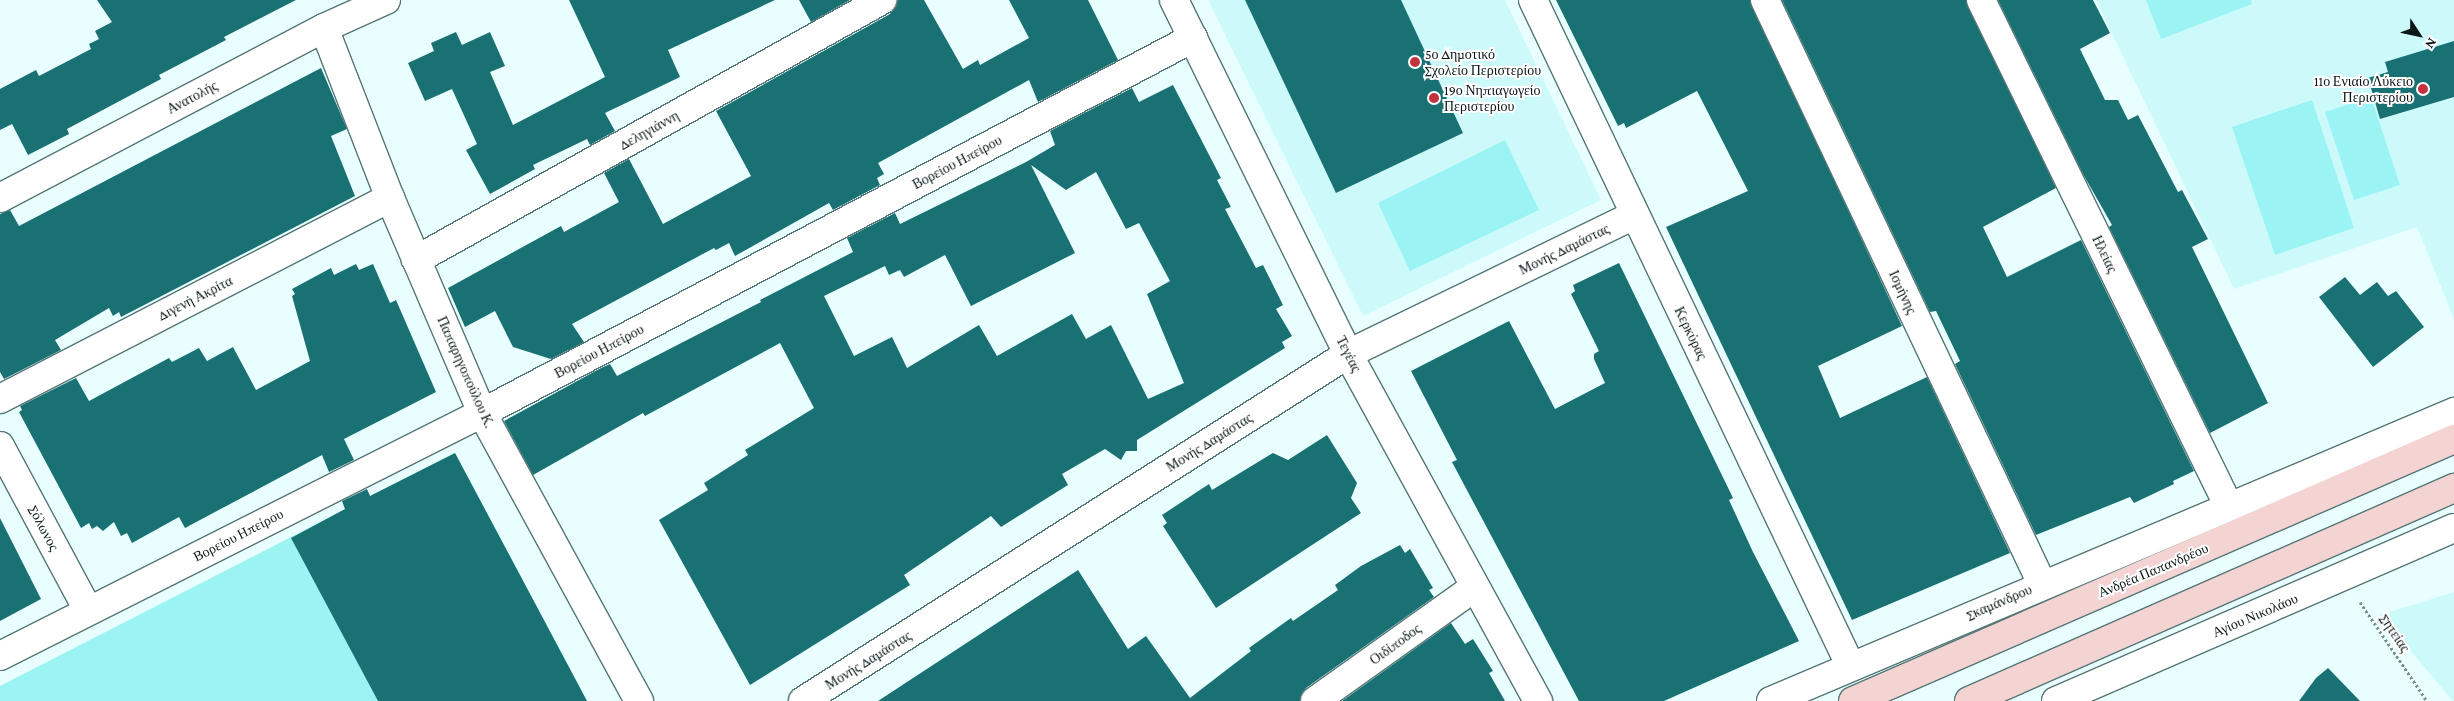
<!DOCTYPE html>
<html>
<head>
<meta charset="utf-8">
<style>
	body { margin:0 }
	#map { position:relative; width:2454px; height:701px; overflow:hidden; background:#e9ffff; font-family:"Crimson Pro",serif }
	div>[style] { position:absolute }
	.built>* { inset:0; background:#ccfafa }
	.green>* { inset:0; background:#9cf3f4 }
	.building>* { inset:0; background:#1a7173 }
	.path>* { height:3px; margin-top:-1.5px; transform-origin:0; background:repeating-linear-gradient(90deg,#7c8e8e 0 2.5px,transparent 0 5px) }
	.roads { filter:drop-shadow(1px 0 #557676) drop-shadow(-1px 0 #557676) drop-shadow(0 1px #557676) drop-shadow(0 -1px #557676) }
	.minor>* { height:28px; margin:-14px; padding:0 14px; transform-origin:14px; border-radius:14px; background:#fff }
	.secondary>* { height:28px; margin:-14px; padding:0 14px; transform-origin:14px; border-radius:14px; background:#f4d3d3 }
	.dots>* { width:14px; height:14px; translate:-50% -50%; box-sizing:border-box; border:2px solid #fff; border-radius:50% }
	span { translate:-50% -50%; white-space:nowrap; text-align:center; line-height:1.15; -webkit-text-stroke:4px #fff; paint-order:stroke }
	.poi-label { font-size:14px; color:#0a1717 }
	.left { translate:0 -50%; text-align:left }
	.right { translate:-100% -50%; text-align:right }
	.street-label { font-size:14px; color:#0a1717 }
	.north { position:absolute; left:2394px; top:10px; width:50px; height:50px; -webkit-text-stroke:4px #fff; paint-order:stroke; rotate:125deg; font-size:14px; font-weight:700; line-height:20px; text-align:center; color:#0a1717 }
	.north::after { content:''; display:block; margin:auto; width:18px; height:22px; background:#0a1717; clip-path:polygon(50% 0,100% 100%,50% 72%,0 100%) }
</style>
</head>
<body>
<div id="map">
	<div class="built">
		<i style="clip-path:polygon(1208px 0,1505px 0,1601px 200px,1363px 316px)"></i>
		<i style="clip-path:polygon(2096px 0,2454px 0,2454px 319px,2417px 227px,2234px 289px)"></i>
		<i style="clip-path:polygon(2454px 592px,2454px 701px,2453px 701px,2380px 615px)"></i>
	</div>
	<div class="green">
		<i style="clip-path:polygon(2146px 0,2251px 0,2252px 4px,2161px 39px)"></i>
		<i style="clip-path:polygon(2371px 97px,2400px 185px,2354px 200px,2325px 112px)"></i>
		<i style="clip-path:polygon(2312px 100px,2354px 228px,2275px 255px,2232px 127px)"></i>
		<i style="clip-path:polygon(1505px 140px,1539px 210px,1410px 271px,1378px 203px)"></i>
		<i style="clip-path:polygon(455px 453px,587px 701px,0 701px,0 686px)"></i>
	</div>
	<div class="building">
		<i style="clip-path:polygon(97px 0,296px 0,224px 37px,226px 40px,159px 75px,161px 79px,67px 129px,69px 134px,28px 155px,12px 124px,0 130px,0 89px,36px 70px,39px 76px,91px 49px,89px 44px,99px 39px,95px 31px,112px 22px)"></i>
		<i style="clip-path:polygon(569px 0,775px 0,668px 50px,680px 77px,605px 113px,615px 131px,590px 145px,587px 139px,533px 165px,535px 169px,490px 194px,466px 150px,477px 144px,452px 89px,425px 101px,408px 63px,434px 51px,431px 43px,456px 32px,462px 45px,490px 32px,505px 66px,490px 72px,513px 125px,605px 77px)"></i>
		<i style="clip-path:polygon(799px 0,850px 0,811px 22px)"></i>
		<i style="clip-path:polygon(898px 0,924px 0,963px 69px,978px 60px,980px 65px,1029px 38px,1009px 0,1088px 0,1118px 60px,1038px 102px,1029px 80px,878px 163px,884px 174px,877px 178px,880px 185px,833px 210px,829px 203px,735px 256px,729px 243px,716px 250px,714px 248px,572px 324px,584px 342px,551px 359px,513px 347px,495px 311px,465px 327px,448px 288px,561px 226px,564px 232px,619px 202px,604px 173px,629px 159px,663px 224px,751px 176px,716px 111px,890px 14px)"></i>
		<i style="clip-path:polygon(1245px 0,1401px 0,1463px 133px,1336px 193px)"></i>
		<i style="clip-path:polygon(1556px 0,1750px 0,1902px 326px,1818px 366px,1840px 418px,1927px 377px,2010px 553px,1852px 620px,1666px 227px,1748px 191px,1697px 91px,1626px 128px,1624px 123px,1618px 126px)"></i>
		<i style="clip-path:polygon(1782px 0,1966px 0,2056px 188px,1983px 227px,2007px 277px,2081px 240px,2194px 471px,2173px 481px,2174px 484px,2134px 503px,2130px 497px,2036px 535px,1955px 364px,1960px 361px,1936px 311px,1930px 312px)"></i>
		<i style="clip-path:polygon(1998px 0,2093px 0,2110px 33px,2080px 49px,2105px 100px,2118px 100px,2128px 120px,2138px 115px,2178px 192px,2182px 190px,2208px 239px,2192px 247px,2268px 403px,2210px 433px,2109px 227px,2112px 225px,2083px 174px)"></i>
		<i style="clip-path:polygon(2454px 41px,2454px 97px,2380px 119px,2368px 78px,2388px 72px,2385px 62px)"></i>
		<i style="clip-path:polygon(321px 68px,347px 129px,331px 136px,355px 196px,121px 317px,119px 312px,113px 316px,109px 308px,55px 340px,61px 350px,4px 379px,0 372px,0 214px,10px 210px,19px 226px)"></i>
		<i style="clip-path:polygon(evenodd,1173px 85px,1221px 178px,1217px 180px,1231px 207px,1225px 209px,1256px 268px,1263px 265px,1283px 305px,1276px 309px,1292px 336px,1282px 342px,1285px 348px,1137px 440px,1137px 451px,1126px 451px,1121px 460px,1105px 449px,1062px 474px,1068px 485px,1001px 527px,991px 516px,904px 575px,910px 585px,750px 685px,659px 520px,708px 490px,704px 483px,748px 455px,745px 450px,814px 408px,780px 343px,645px 416px,643px 413px,533px 475px,504px 421px,601px 368px,610px 364px,617px 376px,761px 302px,760px 300px,853px 252px,847px 238px,895px 213px,900px 224px,1026px 162px,1055px 145px,1050px 131px,1132px 88px,1139px 102px,1173px 85px,1031px 165px,1066px 190px,1096px 172px,1126px 229px,1139px 223px,1170px 281px,1147px 294px,1184px 383px,1148px 399px,1111px 325px,1086px 339px,1072px 314px,997px 356px,979px 325px,907px 368px,892px 337px,854px 356px,824px 296px,885px 266px,889px 275px,900px 270px,904px 277px,945px 255px,971px 306px,1075px 253px,1031px 165px)"></i>
		<i style="clip-path:polygon(1619px 263px,1733px 498px,1729px 500px,1753px 552px,1799px 641px,1664px 701px,1579px 701px,1452px 462px,1457px 460px,1411px 371px,1509px 321px,1555px 409px,1605px 383px,1594px 359px,1594px 354px,1599px 351px,1571px 294px,1575px 291px,1573px 285px)"></i>
		<i style="clip-path:polygon(356px 264px,359px 270px,373px 264px,390px 303px,396px 300px,436px 392px,344px 439px,354px 460px,329px 472px,322px 455px,185px 528px,179px 517px,132px 543px,127px 533px,121px 536px,114px 522px,103px 531px,97px 526px,92px 529px,89px 523px,81px 528px,19px 412px,22px 410px,20px 406px,76px 378px,89px 401px,169px 358px,172px 362px,199px 348px,207px 361px,233px 347px,256px 390px,310px 361px,292px 296px,295px 294px,292px 289px,331px 268px,334px 275px)"></i>
		<i style="clip-path:polygon(2345px 277px,2360px 295px,2377px 282px,2388px 296px,2396px 291px,2424px 327px,2373px 367px,2319px 297px)"></i>
		<i style="clip-path:polygon(1327px 435px,1357px 483px,1351px 498px,1361px 513px,1216px 608px,1163px 526px,1167px 523px,1162px 515px,1209px 484px,1212px 490px,1273px 453px,1288px 460px)"></i>
		<i style="clip-path:polygon(455px 453px,587px 701px,378px 701px,291px 538px,345px 509px,342px 501px,367px 489px,370px 496px)"></i>
		<i style="clip-path:polygon(0 518px,41px 599px,0 621px)"></i>
		<i style="clip-path:polygon(1400px 545px,1405px 553px,1410px 549px,1433px 588px,1429px 590px,1434px 597px,1306px 688px,1300px 701px,878px 701px,1078px 570px,1128px 649px,1146px 636px,1190px 698px,1251px 651px,1249px 648px,1291px 618px,1293px 621px,1338px 590px,1335px 585px,1361px 566px)"></i>
		<i style="clip-path:polygon(1451px 623px,1465px 644px,1473px 639px,1493px 671px,1489px 673px,1505px 701px,1342px 701px)"></i>
		<i style="clip-path:polygon(2328px 668px,2360px 701px,2299px 701px,2316px 678px)"></i>
	</div>
	<div class="path">
		<i style="left:2360px;top:602px;width:120px;rotate:55.9deg"></i>
	</div>
	<div class="roads">
		<div class="minor">
			<i style="left:1174px;top:0;width:394px;rotate:63.8deg"></i>
			<i style="left:1348px;top:354px;width:396px;rotate:61.3deg"></i>
			<i style="left:1533px;top:0;width:737px;rotate:64.51deg"></i>
			<i style="left:1765px;top:0;width:646px;rotate:64.62deg"></i>
			<i style="left:1981px;top:0;width:564px;rotate:63.93deg"></i>
			<i style="left:324px;top:28px;width:182px;rotate:68.8deg"></i>
			<i style="left:390px;top:198px;width:234px;rotate:66.8deg"></i>
			<i style="left:482px;top:413px;width:328px;rotate:61.4deg"></i>
			<i style="left:0;top:198px;width:366px;rotate:-27.7deg"></i>
			<i style="left:324px;top:28px;width:68px;rotate:-24.3deg"></i>
			<i style="left:416px;top:260px;width:534px;rotate:-29.16deg"></i>
			<i style="left:0;top:399px;width:439px;rotate:-27.3deg"></i>
			<i style="left:0;top:446px;width:186px;rotate:61.8deg"></i>
			<i style="left:0;top:656px;width:540px;rotate:-26.75deg"></i>
			<i style="left:482px;top:413px;width:804px;rotate:-27.81deg"></i>
			<i style="left:803px;top:701px;width:646px;rotate:-32.48deg"></i>
			<i style="left:1348px;top:354px;width:318px;rotate:-25.9deg"></i>
			<i style="left:1315px;top:701px;width:196px;rotate:-35.5deg"></i>
			<i style="left:1771px;top:701px;width:742px;rotate:-22.93deg"></i>
			<i style="left:2056px;top:701px;width:434px;rotate:-23.5deg"></i>
		</div>
		<div class="secondary">
			<i style="left:1853px;top:701px;width:656px;rotate:-23.55deg"></i>
			<i style="left:1969px;top:701px;width:530px;rotate:-23.71deg"></i>
		</div>
	</div>
	<div class="dots">
		<i style="left:1415px;top:62px;background:#c3333d"></i>
		<i style="left:2423px;top:89px;background:#c3333d"></i>
		<i style="left:1434px;top:98px;background:#c3333d"></i>
	</div>
	<div class="poi-label">
		<span class="left" style="left:1425px;top:62px">5ο Δημοτικό<br>Σχολείο Περιστερίου</span>
		<span class="right" style="left:2413px;top:89px">11ο Ενιαίο Λύκειο<br>Περιστερίου</span>
		<span class="left" style="left:1444px;top:98px">19ο Νηπιαγωγείο<br>Περιστερίου</span>
	</div>
	<div class="street-label">
		<span style="left:192px;top:97px;rotate:-28deg">Ανατολής</span>
		<span style="left:649px;top:130px;rotate:-29deg">Δεληγιάννη</span>
		<span style="left:957px;top:162px;rotate:-28deg">Βορείου Ηπείρου</span>
		<span style="left:1564px;top:249px;rotate:-26deg">Μονής Δαμάστας</span>
		<span style="left:2105px;top:254px;rotate:64deg">Ηλείας</span>
		<span style="left:1903px;top:292px;rotate:65deg">Ισμήνης</span>
		<span style="left:195px;top:298px;rotate:-27deg">Διγενή Ακρίτα</span>
		<span style="left:1691px;top:333px;rotate:64deg">Κερκύρας</span>
		<span style="left:599px;top:351px;rotate:-28deg">Βορείου Ηπείρου</span>
		<span style="left:1349px;top:354px;rotate:63deg">Τεγέας</span>
		<span style="left:466px;top:372px;rotate:66deg">Παπαρηγοπούλου Κ.</span>
		<span style="left:1209px;top:442px;rotate:-32deg">Μονής Δαμάστας</span>
		<span style="left:44px;top:528px;rotate:62deg">Σόλωνος</span>
		<span style="left:238px;top:535px;rotate:-27deg">Βορείου Ηπείρου</span>
		<span style="left:2153px;top:570px;rotate:-23deg">Ανδρέα Παπανδρέου</span>
		<span style="left:1999px;top:602px;rotate:-23deg">Σκαμάνδρου</span>
		<span style="left:2255px;top:615px;rotate:-23deg">Αγίου Νικολάου</span>
		<span style="left:2395px;top:633px;rotate:56deg">Σητείας</span>
		<span style="left:1395px;top:644px;rotate:-36deg">Οιδίποδος</span>
		<span style="left:868px;top:660px;rotate:-32deg">Μονής Δαμάστας</span>
	</div>
	<div class="north">N</div>
</div>
</body>
</html>
